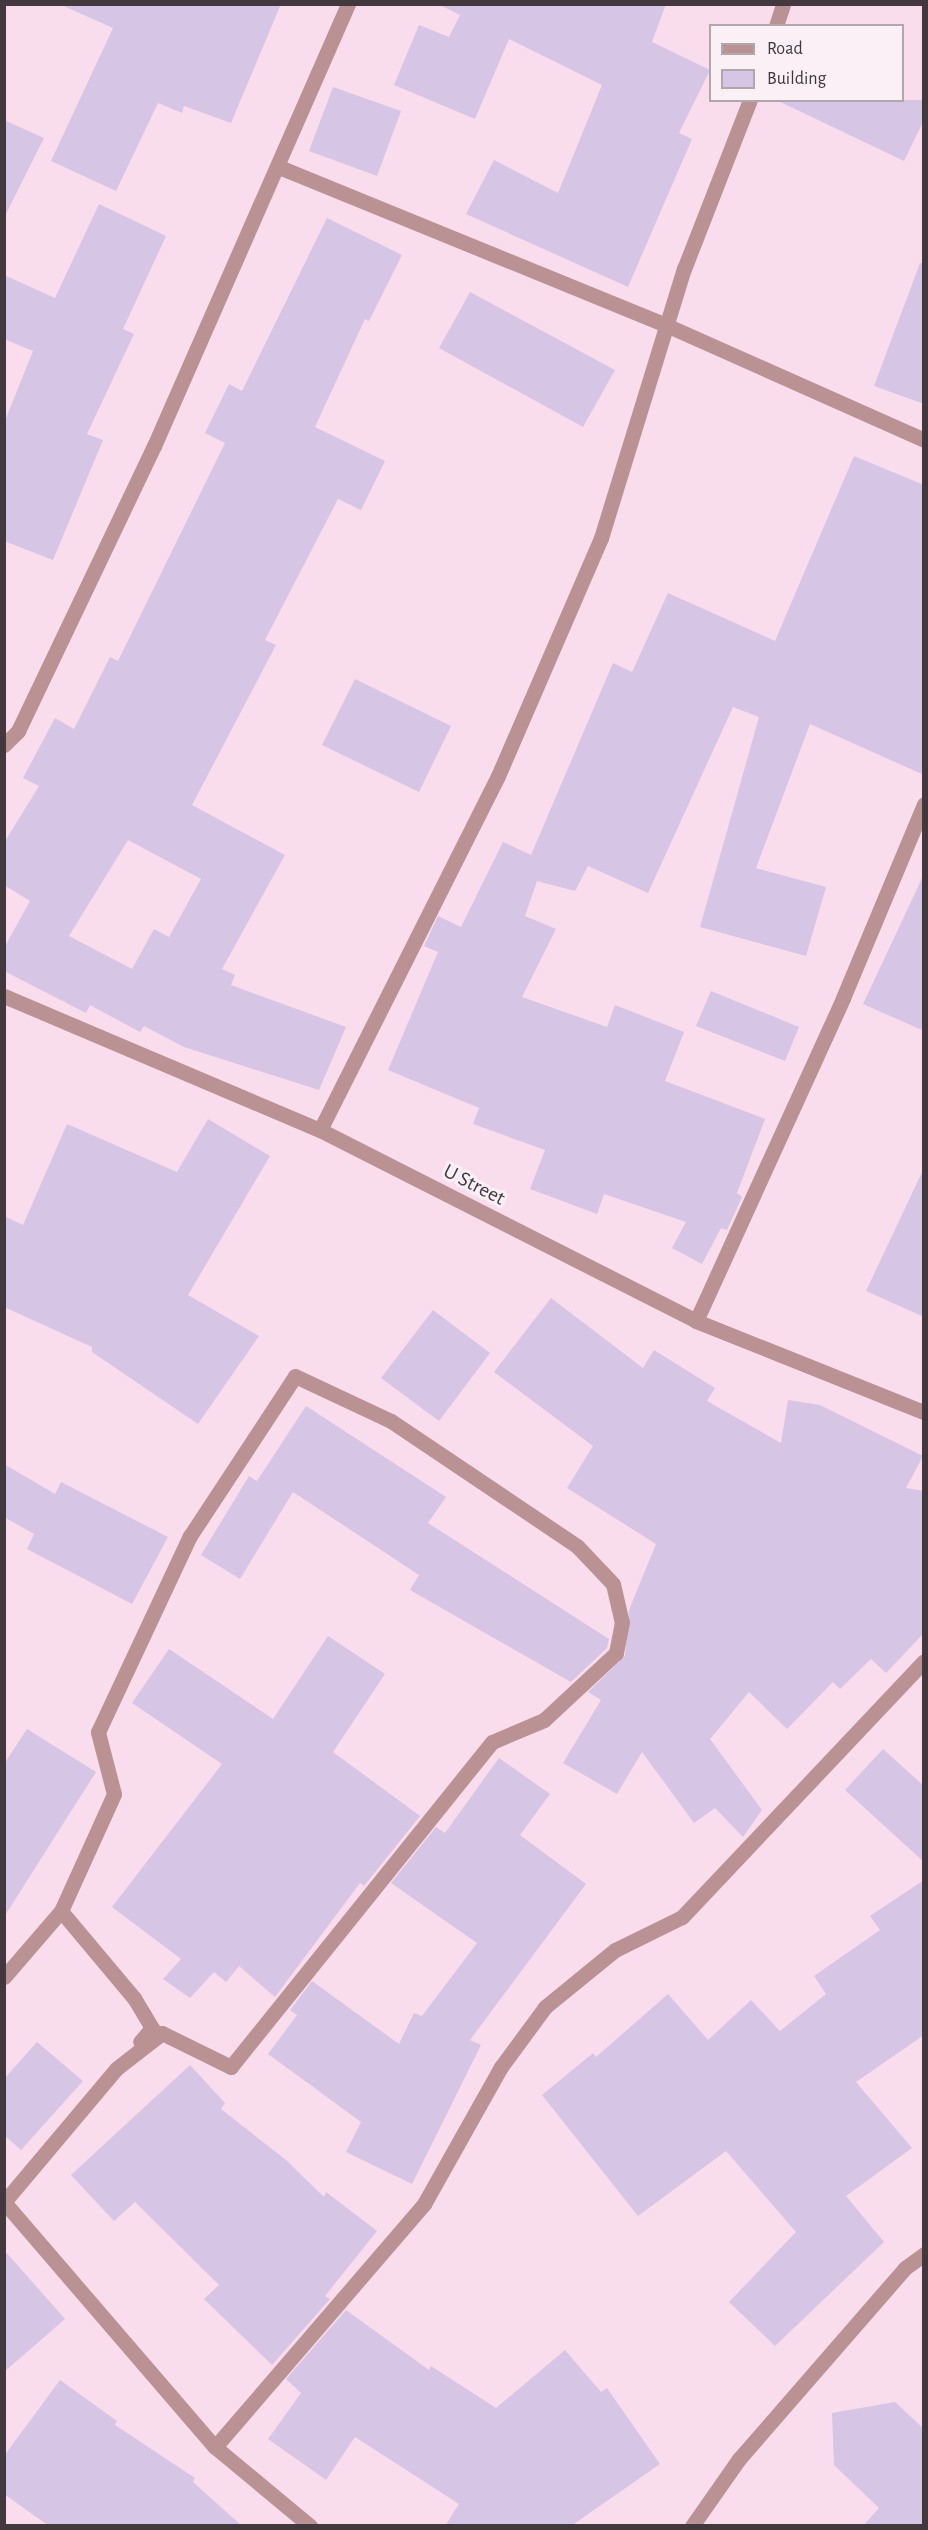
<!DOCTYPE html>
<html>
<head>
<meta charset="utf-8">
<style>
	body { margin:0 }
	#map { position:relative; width:928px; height:2530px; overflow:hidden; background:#fadded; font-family:"Alegreya Sans",sans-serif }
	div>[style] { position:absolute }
	.building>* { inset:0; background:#d6c5e5 }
	.minor>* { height:15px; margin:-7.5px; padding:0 7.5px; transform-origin:7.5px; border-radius:7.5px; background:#ba9294 }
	span { translate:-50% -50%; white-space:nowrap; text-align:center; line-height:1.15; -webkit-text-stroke:6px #fbf0f6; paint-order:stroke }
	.street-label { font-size:21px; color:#43383e }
	.frame { position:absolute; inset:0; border:6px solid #43383e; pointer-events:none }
	.legend { position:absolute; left:709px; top:24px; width:195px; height:78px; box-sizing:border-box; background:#fbf0f6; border:2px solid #b1a6ac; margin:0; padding:8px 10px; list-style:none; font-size:18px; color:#43383e }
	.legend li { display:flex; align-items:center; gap:12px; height:30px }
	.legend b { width:30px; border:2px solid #b1a6ac }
</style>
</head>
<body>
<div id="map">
	<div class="building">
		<i style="clip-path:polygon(59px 4px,281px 4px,231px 123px,184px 106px,182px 113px,158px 103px,116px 191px,51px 161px,113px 28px)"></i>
		<i style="clip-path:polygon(438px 4px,666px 4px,652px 42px,710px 70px,679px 133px,692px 139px,628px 287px,466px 214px,494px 160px,558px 193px,602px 85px,509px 39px,475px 119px,394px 85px,419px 25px,449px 37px,460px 15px)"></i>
		<i style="clip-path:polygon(333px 87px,401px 111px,377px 176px,309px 151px)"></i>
		<i style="clip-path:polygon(776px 100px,924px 100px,924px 120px,904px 161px)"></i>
		<i style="clip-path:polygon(4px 120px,44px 138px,4px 218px)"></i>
		<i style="clip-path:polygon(99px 204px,166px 236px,123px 329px,134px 334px,87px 434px,103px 440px,53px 560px,4px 541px,4px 423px,33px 351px,4px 339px,4px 275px,55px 298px)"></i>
		<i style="clip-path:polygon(evenodd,327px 218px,402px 255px,369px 321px,365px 319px,315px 427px,385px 461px,361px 510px,338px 499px,265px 640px,276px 645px,192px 805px,285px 855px,222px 969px,235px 975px,231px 985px,346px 1027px,319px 1090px,184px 1047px,144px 1026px,140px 1032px,90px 1005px,86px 1013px,4px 971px,4px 948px,30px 901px,4px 885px,4px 843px,39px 786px,23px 778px,55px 718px,74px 729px,110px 657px,118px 661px,225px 443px,205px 433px,229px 384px,242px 391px,327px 218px,128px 840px,201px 879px,169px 937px,154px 929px,132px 969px,69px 936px,128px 840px)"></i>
		<i style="clip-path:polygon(920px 263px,924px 264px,924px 404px,874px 386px)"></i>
		<i style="clip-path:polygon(470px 292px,615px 370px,583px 427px,439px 348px)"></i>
		<i style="clip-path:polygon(854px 456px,924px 485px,924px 775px,810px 724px,756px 868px,826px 887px,806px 956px,700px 927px,759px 717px,733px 707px,648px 893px,588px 866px,575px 891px,537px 881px,525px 916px,556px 929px,522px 997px,607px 1027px,615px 1005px,684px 1032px,665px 1081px,765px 1119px,737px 1193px,742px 1197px,727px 1230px,721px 1228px,702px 1264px,672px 1248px,686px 1222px,604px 1194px,597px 1214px,530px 1189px,545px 1150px,473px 1124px,479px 1108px,388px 1070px,438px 952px,424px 946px,438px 916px,461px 927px,503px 842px,531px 855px,613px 663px,632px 672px,668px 593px,775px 641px)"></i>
		<i style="clip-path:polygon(355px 679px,451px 726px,419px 792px,322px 745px)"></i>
		<i style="clip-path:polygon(924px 874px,924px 1031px,863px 1004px)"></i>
		<i style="clip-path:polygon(711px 991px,799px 1027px,785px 1061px,696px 1026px)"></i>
		<i style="clip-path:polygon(208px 1119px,270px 1156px,188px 1295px,259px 1336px,198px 1424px,92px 1352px,92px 1347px,4px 1307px,4px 1216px,23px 1225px,67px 1124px,177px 1172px)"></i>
		<i style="clip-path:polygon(924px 1168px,924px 1317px,866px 1291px)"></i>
		<i style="clip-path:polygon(551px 1298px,643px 1368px,654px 1350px,715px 1388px,707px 1401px,781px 1443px,788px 1400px,820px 1405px,923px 1456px,906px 1488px,924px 1491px,924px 1633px,886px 1673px,871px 1659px,840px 1689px,833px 1682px,787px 1729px,749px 1692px,710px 1739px,762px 1810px,743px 1837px,715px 1808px,694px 1823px,642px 1752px,617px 1794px,563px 1763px,601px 1700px,588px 1692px,625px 1656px,629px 1610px,656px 1544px,567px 1488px,593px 1446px,494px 1372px)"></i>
		<i style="clip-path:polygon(433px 1310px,490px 1353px,439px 1421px,381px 1378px)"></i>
		<i style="clip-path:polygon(306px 1406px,446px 1497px,428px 1523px,609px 1639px,607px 1648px,571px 1682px,410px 1590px,419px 1575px,293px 1492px,240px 1579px,201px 1555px,249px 1476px,257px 1481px)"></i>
		<i style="clip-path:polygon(4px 1464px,55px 1494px,61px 1482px,168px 1537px,132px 1604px,27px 1549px,34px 1534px,4px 1517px)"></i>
		<i style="clip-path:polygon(328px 1636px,385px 1674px,333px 1752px,420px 1816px,364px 1886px,360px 1883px,275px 1997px,239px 1966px,226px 1982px,214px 1972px,190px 1998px,163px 1979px,181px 1959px,112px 1907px,222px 1764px,132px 1703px,169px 1649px,273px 1719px)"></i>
		<i style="clip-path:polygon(27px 1729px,96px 1772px,4px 1917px,4px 1764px)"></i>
		<i style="clip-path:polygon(883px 1749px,924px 1786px,924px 1862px,845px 1790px)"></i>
		<i style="clip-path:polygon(499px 1758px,550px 1794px,520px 1835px,586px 1884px,470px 2040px,481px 2045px,412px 2184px,346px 2152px,361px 2122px,268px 2054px,297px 2015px,290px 2010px,312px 1981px,399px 2044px,414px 2013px,422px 2016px,477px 1943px,391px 1883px,436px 1827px,445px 1833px)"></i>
		<i style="clip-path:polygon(924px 1880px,924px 2035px,856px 2082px,912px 2148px,846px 2196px,884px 2242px,775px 2346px,729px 2302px,796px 2232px,726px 2151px,638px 2216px,542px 2095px,593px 2053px,596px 2057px,668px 1994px,708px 2040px,751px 2000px,780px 2031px,826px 1994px,814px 1976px,880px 1930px,870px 1916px)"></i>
		<i style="clip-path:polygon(37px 2042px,83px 2081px,21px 2150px,4px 2135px,4px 2079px)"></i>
		<i style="clip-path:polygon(190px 2065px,225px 2103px,221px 2109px,286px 2160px,324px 2197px,326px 2192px,377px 2231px,325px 2296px,330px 2299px,272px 2365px,204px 2299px,219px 2285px,135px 2202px,114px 2221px,71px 2175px)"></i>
		<i style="clip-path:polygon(4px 2250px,65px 2319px,4px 2372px)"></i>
		<i style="clip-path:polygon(346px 2310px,429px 2370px,431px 2366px,496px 2408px,565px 2350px,601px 2392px,607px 2388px,660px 2464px,571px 2526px,445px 2526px,459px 2504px,355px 2437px,326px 2480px,268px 2439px,301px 2393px,286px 2379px)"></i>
		<i style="clip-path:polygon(60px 2380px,117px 2421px,115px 2425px,195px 2478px,193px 2482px,242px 2526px,49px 2526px,4px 2494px,4px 2456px)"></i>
		<i style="clip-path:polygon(895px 2402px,924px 2429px,924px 2526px,863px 2526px,879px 2508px,834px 2465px,832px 2413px)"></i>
	</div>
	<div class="minor">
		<i style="left:776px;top:26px;width:23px;rotate:-72deg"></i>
		<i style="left:279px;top:167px;width:418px;rotate:22.2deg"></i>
		<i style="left:666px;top:325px;width:282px;rotate:24deg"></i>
		<i style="left:4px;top:745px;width:20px;rotate:-45deg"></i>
		<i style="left:18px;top:731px;width:316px;rotate:-64.5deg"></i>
		<i style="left:154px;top:446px;width:483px;rotate:-66.3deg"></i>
		<i style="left:4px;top:996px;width:343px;rotate:23deg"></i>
		<i style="left:320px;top:1130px;width:422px;rotate:26.9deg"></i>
		<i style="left:696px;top:1321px;width:245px;rotate:21.8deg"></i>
		<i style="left:320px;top:1130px;width:396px;rotate:-63.3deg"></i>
		<i style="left:498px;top:776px;width:259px;rotate:-66.6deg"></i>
		<i style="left:601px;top:538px;width:282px;rotate:-72.9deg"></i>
		<i style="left:684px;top:269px;width:181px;rotate:-68.7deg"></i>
		<i style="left:696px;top:1321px;width:355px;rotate:-65.5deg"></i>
		<i style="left:843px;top:998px;width:210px;rotate:-67.3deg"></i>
		<i style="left:61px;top:1911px;width:114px;rotate:50deg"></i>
		<i style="left:134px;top:1998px;width:35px;rotate:59deg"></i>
		<i style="left:152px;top:2028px;width:18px;rotate:131deg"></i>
		<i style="left:4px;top:1977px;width:87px;rotate:-49.2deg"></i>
		<i style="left:61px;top:1911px;width:128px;rotate:-65.6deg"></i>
		<i style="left:114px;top:1794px;width:64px;rotate:-104.5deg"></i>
		<i style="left:98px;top:1732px;width:217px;rotate:-64.9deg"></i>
		<i style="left:190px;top:1536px;width:191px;rotate:-56.7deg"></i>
		<i style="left:295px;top:1376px;width:106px;rotate:25.1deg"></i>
		<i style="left:391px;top:1421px;width:224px;rotate:33.9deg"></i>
		<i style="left:577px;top:1546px;width:52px;rotate:46.5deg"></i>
		<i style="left:613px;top:1584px;width:39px;rotate:77deg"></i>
		<i style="left:622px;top:1622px;width:32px;rotate:101deg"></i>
		<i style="left:616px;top:1653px;width:98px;rotate:137.1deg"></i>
		<i style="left:544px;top:1720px;width:56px;rotate:157.1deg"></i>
		<i style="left:492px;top:1742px;width:417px;rotate:128.8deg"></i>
		<i style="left:231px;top:2067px;width:77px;rotate:-153.8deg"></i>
		<i style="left:162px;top:2033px;width:58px;rotate:142deg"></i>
		<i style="left:116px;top:2069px;width:174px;rotate:130.1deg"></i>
		<i style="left:4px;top:2202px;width:323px;rotate:49.3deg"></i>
		<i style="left:215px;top:2447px;width:124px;rotate:39.7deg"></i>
		<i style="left:215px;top:2447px;width:321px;rotate:-49.3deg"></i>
		<i style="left:424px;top:2204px;width:157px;rotate:-60.7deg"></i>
		<i style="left:501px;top:2067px;width:74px;rotate:-53.7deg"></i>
		<i style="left:545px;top:2007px;width:90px;rotate:-39.2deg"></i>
		<i style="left:615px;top:1950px;width:75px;rotate:-26.2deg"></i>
		<i style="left:682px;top:1917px;width:352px;rotate:-46.6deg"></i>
		<i style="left:692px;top:2526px;width:82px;rotate:-55deg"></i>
		<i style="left:739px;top:2459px;width:253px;rotate:-49deg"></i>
		<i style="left:905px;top:2268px;width:24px;rotate:-36deg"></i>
	</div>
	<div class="street-label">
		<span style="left:474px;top:1185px;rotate:27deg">U Street</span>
	</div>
	<div class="frame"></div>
	<ul class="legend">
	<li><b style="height:8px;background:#ba9294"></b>Road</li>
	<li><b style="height:16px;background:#d6c5e5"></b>Building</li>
	</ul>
</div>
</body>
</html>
